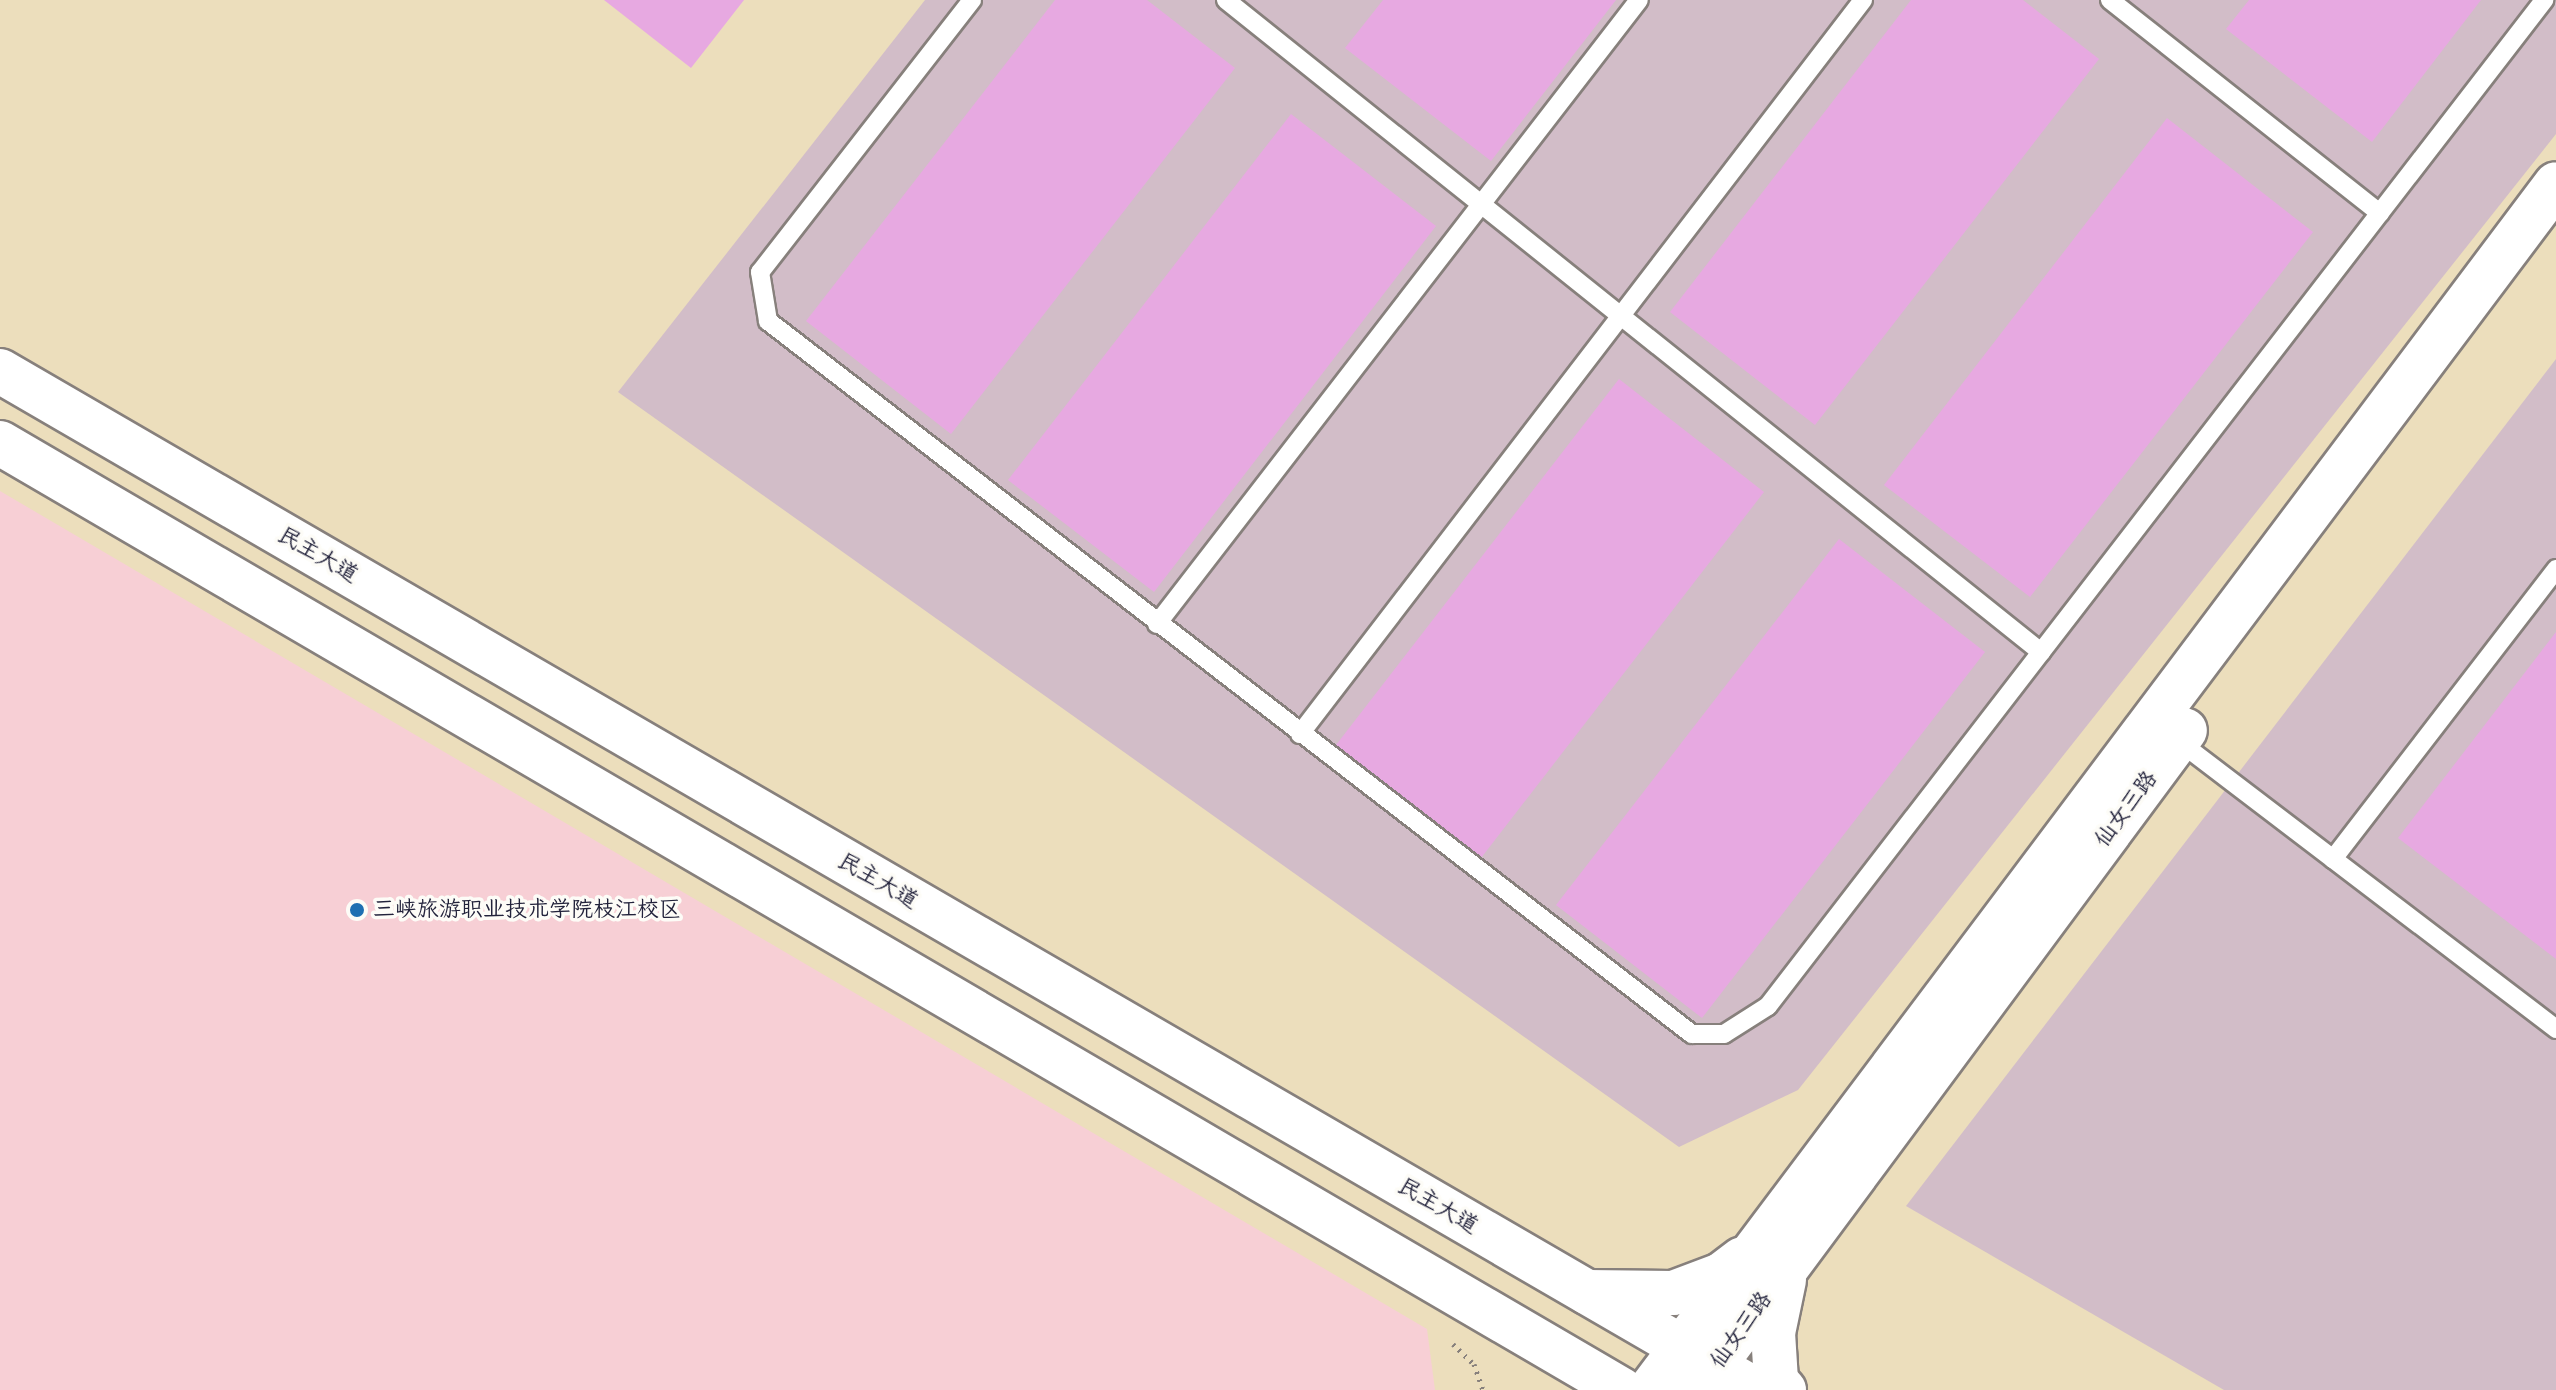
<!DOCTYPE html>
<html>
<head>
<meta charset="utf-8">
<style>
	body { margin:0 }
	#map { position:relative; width:2556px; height:1390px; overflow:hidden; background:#ecdebc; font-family:"Balsamiq Sans","LXGW WenKai TC",sans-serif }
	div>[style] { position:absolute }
	.built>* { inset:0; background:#f7cfd5 }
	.industrial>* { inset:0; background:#d2bdc8 }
	.building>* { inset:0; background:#e7a9e1 }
	.path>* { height:5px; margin-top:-2.5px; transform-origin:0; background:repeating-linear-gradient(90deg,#87807c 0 2px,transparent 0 8px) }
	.roads { filter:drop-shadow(2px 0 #87807c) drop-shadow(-2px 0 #87807c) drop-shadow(0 2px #87807c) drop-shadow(0 -2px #87807c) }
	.service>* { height:18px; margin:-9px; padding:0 9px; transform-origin:9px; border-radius:9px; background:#fff }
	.tertiary>* { height:44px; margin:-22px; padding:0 22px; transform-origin:22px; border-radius:22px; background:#fff }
	.primary>* { height:44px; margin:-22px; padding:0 22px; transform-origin:22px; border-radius:22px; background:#fff }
	.dots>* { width:22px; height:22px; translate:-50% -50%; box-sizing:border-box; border:4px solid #fdfcf7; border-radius:50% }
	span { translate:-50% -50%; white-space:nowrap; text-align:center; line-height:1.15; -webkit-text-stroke:7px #fdfcf7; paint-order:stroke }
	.street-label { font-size:22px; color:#22223b }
	.poi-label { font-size:22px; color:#22223b }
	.left { translate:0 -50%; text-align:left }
</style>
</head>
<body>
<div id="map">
	<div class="built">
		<i style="clip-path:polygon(0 491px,1427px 1329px,1435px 1390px,0 1390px)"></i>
	</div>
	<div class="industrial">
		<i style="clip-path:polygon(925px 0,2556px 0,2556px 134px,1798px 1090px,1679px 1147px,618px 392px)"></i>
		<i style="clip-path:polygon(2556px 359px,2556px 1390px,2224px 1390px,1906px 1206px)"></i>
	</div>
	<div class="building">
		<i style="clip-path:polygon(604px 0,744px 0,691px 68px)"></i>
		<i style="clip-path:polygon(1055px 0,1147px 0,1235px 68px,951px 434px,806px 321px)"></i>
		<i style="clip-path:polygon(1383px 0,1616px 0,1491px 161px,1345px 48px)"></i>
		<i style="clip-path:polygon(1911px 0,2023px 0,2099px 59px,1815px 425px,1670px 312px)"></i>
		<i style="clip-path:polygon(2249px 0,2481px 0,2372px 142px,2226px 29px)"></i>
		<i style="clip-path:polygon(1291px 114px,1436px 226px,1154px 592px,1008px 480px)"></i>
		<i style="clip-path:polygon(2167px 118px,2313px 232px,2030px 597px,1884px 485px)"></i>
		<i style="clip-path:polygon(1619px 379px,1764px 492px,1481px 858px,1336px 745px)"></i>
		<i style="clip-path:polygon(1839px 539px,1985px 652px,1702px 1018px,1556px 905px)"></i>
		<i style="clip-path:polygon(2556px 632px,2556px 959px,2398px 838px)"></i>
	</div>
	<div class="path">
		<i style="left:1453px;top:1344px;width:29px;rotate:44deg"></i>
		<i style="left:1474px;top:1364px;width:28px;rotate:71deg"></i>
	</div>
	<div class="roads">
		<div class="service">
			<i style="left:972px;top:0;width:345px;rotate:127.9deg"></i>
			<i style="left:760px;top:272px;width:50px;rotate:80.7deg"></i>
			<i style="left:768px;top:321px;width:1167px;rotate:37.66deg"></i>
			<i style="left:1692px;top:1034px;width:32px"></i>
			<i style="left:1724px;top:1034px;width:52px;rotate:-32.5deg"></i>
			<i style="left:1768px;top:1006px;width:1271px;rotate:-52.35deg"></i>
			<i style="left:1226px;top:0;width:1044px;rotate:38.66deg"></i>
			<i style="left:2110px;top:0;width:344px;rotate:38.3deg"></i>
			<i style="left:1157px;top:624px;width:788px;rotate:-52.32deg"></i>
			<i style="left:1300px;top:734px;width:925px;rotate:-52.51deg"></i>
			<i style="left:2177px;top:740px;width:477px;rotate:37.3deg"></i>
			<i style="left:2333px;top:859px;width:366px;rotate:-52.4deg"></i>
		</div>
		<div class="tertiary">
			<i style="left:1784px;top:1280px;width:54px;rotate:101.7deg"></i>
			<i style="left:1773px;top:1333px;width:48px;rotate:86.4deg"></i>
			<i style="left:1776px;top:1381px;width:12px;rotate:48deg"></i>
			<i style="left:1587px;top:1292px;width:86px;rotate:0.7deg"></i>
			<i style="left:1673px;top:1293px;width:51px;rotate:-20.6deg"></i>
			<i style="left:1721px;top:1275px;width:26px;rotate:-37deg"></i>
			<i style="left:1650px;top:1390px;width:1508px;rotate:-53.08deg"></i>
			<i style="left:1696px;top:1390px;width:821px;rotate:-53.46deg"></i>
		</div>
		<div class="primary">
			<i style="left:0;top:371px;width:2030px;rotate:30.13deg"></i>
			<i style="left:0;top:443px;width:1878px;rotate:30.28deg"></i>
		</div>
	</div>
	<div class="dots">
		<i style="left:357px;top:910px;background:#1f6fb2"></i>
	</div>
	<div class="street-label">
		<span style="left:318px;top:555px;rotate:30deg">民主大道</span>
		<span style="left:2126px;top:809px;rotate:-53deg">仙女三路</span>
		<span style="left:878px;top:881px;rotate:30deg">民主大道</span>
		<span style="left:1438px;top:1206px;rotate:30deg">民主大道</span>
		<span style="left:1741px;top:1330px;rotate:-54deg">仙女三路</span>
	</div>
	<div class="poi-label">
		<span class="left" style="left:373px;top:910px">三峡旅游职业技术学院枝江校区</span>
	</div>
</div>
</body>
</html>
